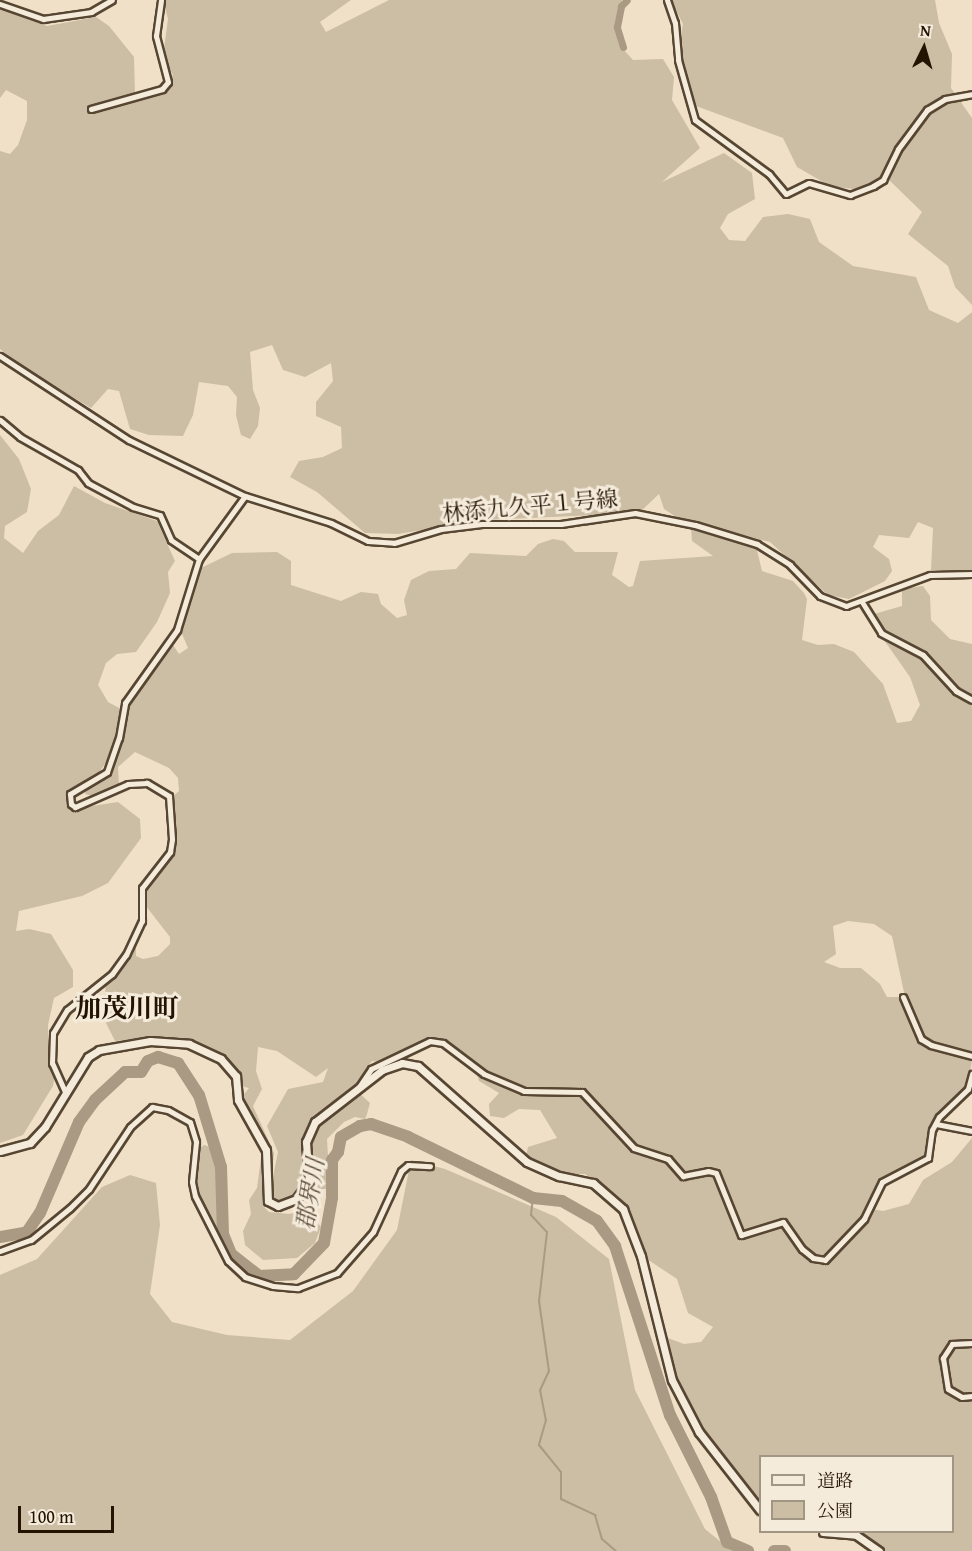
<!DOCTYPE html>
<html>
<head>
<meta charset="utf-8">
<style>
	body { margin:0 }
	#map { position:relative; width:972px; height:1551px; overflow:hidden; background:#efe0c7; font-family:"Gentium Book Plus","Noto Serif JP",serif }
	div>[style] { position:absolute }
	.green>* { inset:0; background:#ccbda5 }
	.stream>* { height:2px; margin:-1px; padding:0 1px; transform-origin:1px; border-radius:1px; background:#aa9a84 }
	.canal>* { height:7px; margin:-3.5px; padding:0 3.5px; transform-origin:3.5px; border-radius:3.5px; background:#aa9a84 }
	.river>* { height:12px; margin:-6px; padding:0 6px; transform-origin:6px; border-radius:6px; background:#aa9a84 }
	.roads { filter:drop-shadow(2px 0 #564632) drop-shadow(-2px 0 #564632) drop-shadow(0 2px #564632) drop-shadow(0 -2px #564632) }
	.minor>* { height:5px; margin:-2.5px; padding:0 2.5px; transform-origin:2.5px; border-radius:2.5px; background:#f5ebdb }
	.secondary>* { height:7px; margin:-3.5px; padding:0 3.5px; transform-origin:3.5px; border-radius:3.5px; background:#f5ebdb }
	span { translate:-50% -50%; white-space:nowrap; text-align:center; line-height:1.15; -webkit-text-stroke:6px #f5ebdb; paint-order:stroke }
	.street-label { font-size:22px; color:#231301 }
	.water-label { font-size:24px; color:#60503c; font-style:italic }
	.quarter-label { font-size:26px; color:#231301; font-weight:700 }
	.legend { position:absolute; left:759px; top:1455px; width:195px; height:78px; box-sizing:border-box; background:#f5ebdb; border:2px solid #a19584; margin:0; padding:8px 10px; list-style:none; font-size:18px; color:#231301 }
	.legend li { display:flex; align-items:center; gap:12px; height:30px }
	.legend b { width:30px; border:2px solid #a19584 }
	.north { position:absolute; left:894px; top:18px; width:60px; height:60px; -webkit-text-stroke:4px #f5ebdb; paint-order:stroke; rotate:5deg; font-size:16px; font-weight:700; line-height:24px; text-align:center; color:#231301 }
	.north::after { content:''; display:block; margin:auto; width:21px; height:27px; background:#231301; clip-path:polygon(50% 0,100% 100%,50% 72%,0 100%) }
	.scale { position:absolute; left:18px; top:1506px; width:96px; height:27px; box-sizing:border-box; border:3px solid #231301; border-top:0; padding-left:8px; font-size:18px; line-height:21px; white-space:nowrap; color:#231301; -webkit-text-stroke:4px #f5ebdb; paint-order:stroke }
</style>
</head>
<body>
<div id="map">
	<div class="green">
		<i style="clip-path:polygon(163px 0,351px 0,320px 22px,326px 32px,389px 0,622px 0,618px 29px,623px 49px,633px 60px,663px 59px,674px 77px,672px 100px,700px 148px,662px 182px,724px 153px,752px 173px,755px 199px,728px 214px,720px 228px,729px 240px,745px 241px,763px 217px,788px 214px,810px 219px,819px 242px,853px 266px,916px 277px,929px 310px,958px 323px,972px 312px,972px 571px,931px 570px,933px 528px,918px 522px,909px 538px,879px 535px,873px 547px,889px 559px,892px 571px,885px 581px,849px 599px,828px 595px,770px 542px,678px 518px,664px 509px,659px 494px,639px 513px,483px 520px,398px 534px,365px 533px,317px 492px,290px 477px,299px 461px,323px 457px,342px 448px,341px 427px,316px 416px,316px 402px,333px 381px,331px 363px,305px 377px,283px 370px,272px 345px,250px 352px,253px 390px,260px 408px,258px 426px,250px 439px,241px 435px,236px 415px,237px 397px,228px 386px,199px 382px,193px 415px,183px 436px,149px 435px,130px 429px,119px 391px,108px 389px,91px 408px,24px 368px,0 349px,0 151px,10px 154px,18px 145px,27px 120px,27px 101px,6px 90px,0 98px,0 9px,47px 26px,96px 17px,109px 26px,134px 57px,135px 94px,165px 88px,173px 75px,163px 56px,168px 19px)"></i>
		<i style="clip-path:polygon(671px 0,935px 0,939px 23px,952px 54px,951px 88px,972px 118px,972px 305px,955px 287px,948px 266px,908px 234px,922px 212px,887px 178px,880px 177px,861px 190px,830px 186px,797px 167px,783px 138px,696px 106px,678px 51px,683px 24px)"></i>
		<i style="clip-path:polygon(0 435px,19px 459px,31px 489px,27px 512px,5px 526px,4px 538px,23px 553px,38px 531px,59px 515px,74px 486px,105px 503px,157px 521px,175px 561px,168px 572px,170px 593px,157px 622px,136px 652px,117px 654px,106px 663px,98px 685px,108px 702px,121px 709px,110px 757px,97px 775px,69px 791px,66px 797px,66px 803px,73px 809px,118px 802px,140px 819px,141px 838px,108px 883px,82px 896px,19px 911px,16px 931px,29px 929px,51px 934px,73px 970px,73px 987px,54px 998px,48px 1025px,48px 1045px,57px 1062px,53px 1086px,23px 1135px,0 1143px)"></i>
		<i style="clip-path:polygon(691px 527px,756px 546px,762px 571px,793px 581px,804px 593px,807px 599px,802px 640px,818px 645px,834px 644px,854px 652px,883px 684px,897px 723px,911px 721px,920px 705px,910px 677px,867px 616px,902px 606px,902px 589px,923px 586px,930px 596px,931px 620px,950px 639px,972px 644px,972px 1054px,940px 1047px,923px 1038px,905px 997px,892px 936px,874px 924px,848px 921px,833px 926px,836px 954px,824px 962px,840px 968px,861px 968px,880px 984px,887px 997px,902px 997px,911px 1024px,922px 1041px,968px 1056px,972px 1061px,967px 1087px,943px 1108px,933px 1125px,928px 1156px,881px 1180px,867px 1212px,824px 1258px,814px 1257px,784px 1221px,742px 1234px,719px 1173px,712px 1169px,683px 1175px,671px 1159px,633px 1145px,584px 1092px,523px 1089px,485px 1072px,435px 1039px,427px 1039px,378px 1062px,372px 1061px,354px 1086px,313px 1120px,304px 1141px,306px 1180px,291px 1199px,277px 1201px,270px 1191px,278px 1152px,267px 1126px,288px 1089px,323px 1082px,328px 1068px,316px 1077px,277px 1051px,258px 1047px,256px 1071px,262px 1089px,253px 1106px,274px 1153px,273px 1162px,243px 1107px,241px 1098px,249px 1088px,241px 1086px,239px 1076px,229px 1063px,191px 1042px,150px 1038px,115px 1041px,103px 1017px,106px 981px,120px 968px,136px 943px,136px 956px,143px 959px,158px 956px,170px 944px,170px 937px,142px 901px,143px 891px,174px 848px,171px 798px,179px 791px,178px 778px,169px 768px,135px 752px,118px 767px,119px 786px,96px 797px,85px 794px,86px 787px,110px 770px,133px 692px,171px 642px,179px 654px,188px 648px,180px 629px,189px 580px,199px 569px,232px 553px,277px 552px,291px 561px,291px 585px,341px 601px,361px 592px,378px 594px,381px 604px,397px 618px,407px 615px,404px 600px,411px 580px,429px 571px,456px 569px,470px 553px,526px 556px,538px 544px,553px 539px,564px 541px,575px 552px,618px 552px,612px 575px,629px 587px,633px 586px,640px 561px,713px 556px,692px 541px)"></i>
		<i style="clip-path:polygon(477px 1074px,537px 1096px,572px 1092px,583px 1096px,631px 1148px,667px 1159px,682px 1178px,715px 1173px,740px 1235px,747px 1237px,783px 1223px,803px 1251px,826px 1261px,872px 1209px,883px 1211px,909px 1204px,923px 1180px,952px 1162px,972px 1138px,972px 1342px,947px 1347px,941px 1366px,947px 1391px,972px 1397px,972px 1551px,882px 1551px,859px 1532px,952px 1532px,952px 1456px,760px 1456px,760px 1505px,730px 1472px,675px 1378px,665px 1337px,684px 1344px,701px 1342px,713px 1327px,688px 1313px,677px 1279px,644px 1257px,635px 1224px,614px 1196px,585px 1174px,561px 1174px,526px 1156px,528px 1147px,557px 1138px,540px 1110px,519px 1109px,504px 1118px,490px 1116px,489px 1104px,499px 1093px,479px 1081px)"></i>
		<i style="clip-path:polygon(357px 1091px,370px 1103px,367px 1114px,365px 1119px,355px 1117px,344px 1122px,327px 1139px,330px 1189px,317px 1189px,312px 1179px,310px 1136px,320px 1120px)"></i>
		<i style="clip-path:polygon(204px 1145px,213px 1148px,216px 1155px,219px 1229px,215px 1230px,197px 1189px,200px 1148px)"></i>
		<i style="clip-path:polygon(262px 1151px,266px 1173px,263px 1206px,269px 1212px,289px 1214px,307px 1210px,321px 1227px,315px 1243px,297px 1258px,263px 1260px,245px 1245px,243px 1231px,251px 1214px,249px 1200px,257px 1188px)"></i>
		<i style="clip-path:polygon(411px 1160px,445px 1169px,556px 1217px,609px 1259px,635px 1390px,705px 1529px,732px 1551px,0 1551px,0 1275px,37px 1259px,102px 1187px,130px 1175px,156px 1183px,160px 1225px,150px 1294px,172px 1322px,227px 1335px,290px 1340px,353px 1291px,397px 1230px)"></i>
		<i style="clip-path:polygon(972px 1344px,972px 1394px,963px 1395px,949px 1388px,943px 1360px,953px 1346px)"></i>
	</div>
	<div class="stream">
		<i style="left:533px;top:1198px;width:17px;rotate:97deg"></i>
		<i style="left:531px;top:1215px;width:23px;rotate:47deg"></i>
		<i style="left:547px;top:1232px;width:69px;rotate:96.6deg"></i>
		<i style="left:539px;top:1301px;width:71px;rotate:81.9deg"></i>
		<i style="left:549px;top:1371px;width:21px;rotate:115deg"></i>
		<i style="left:540px;top:1390px;width:31px;rotate:79deg"></i>
		<i style="left:546px;top:1420px;width:26px;rotate:106deg"></i>
		<i style="left:539px;top:1445px;width:35px;rotate:51deg"></i>
		<i style="left:561px;top:1472px;width:27px;rotate:90deg"></i>
		<i style="left:561px;top:1499px;width:38px;rotate:25deg"></i>
		<i style="left:595px;top:1515px;width:25px;rotate:74deg"></i>
		<i style="left:602px;top:1539px;width:18px;rotate:41deg"></i>
	</div>
	<div class="canal">
		<i style="left:623px;top:47px;width:21px;rotate:-107deg"></i>
		<i style="left:617px;top:27px;width:21px;rotate:-79deg"></i>
		<i style="left:621px;top:6px;width:8px;rotate:-45deg"></i>
	</div>
	<div class="river">
		<i style="left:0;top:1237px;width:27px;rotate:-10deg"></i>
		<i style="left:27px;top:1232px;width:23px;rotate:-56deg"></i>
		<i style="left:40px;top:1213px;width:99px;rotate:-66.8deg"></i>
		<i style="left:79px;top:1122px;width:27px;rotate:-54deg"></i>
		<i style="left:95px;top:1100px;width:41px;rotate:-43deg"></i>
		<i style="left:125px;top:1072px;width:16px"></i>
		<i style="left:141px;top:1072px;width:13px;rotate:-58deg"></i>
		<i style="left:148px;top:1061px;width:11px;rotate:-22deg"></i>
		<i style="left:158px;top:1057px;width:21px;rotate:17deg"></i>
		<i style="left:178px;top:1063px;width:38px;rotate:57deg"></i>
		<i style="left:199px;top:1095px;width:75px;rotate:73deg"></i>
		<i style="left:221px;top:1167px;width:67px;rotate:88.3deg"></i>
		<i style="left:223px;top:1234px;width:22px;rotate:68deg"></i>
		<i style="left:231px;top:1254px;width:36px;rotate:38deg"></i>
		<i style="left:259px;top:1276px;width:35px;rotate:-3deg"></i>
		<i style="left:294px;top:1274px;width:43px;rotate:-45.9deg"></i>
		<i style="left:324px;top:1243px;width:46px;rotate:-79.9deg"></i>
		<i style="left:332px;top:1198px;width:38px;rotate:-90deg"></i>
		<i style="left:332px;top:1160px;width:10px;rotate:-53deg"></i>
		<i style="left:338px;top:1152px;width:15px;rotate:-79deg"></i>
		<i style="left:341px;top:1137px;width:22px;rotate:-30deg"></i>
		<i style="left:360px;top:1126px;width:11px;rotate:-10deg"></i>
		<i style="left:371px;top:1124px;width:39px;rotate:19deg"></i>
		<i style="left:408px;top:1137px;width:139px;rotate:26deg"></i>
		<i style="left:533px;top:1198px;width:29px;rotate:6deg"></i>
		<i style="left:562px;top:1201px;width:40px;rotate:29.7deg"></i>
		<i style="left:597px;top:1221px;width:31px;rotate:54deg"></i>
		<i style="left:615px;top:1246px;width:178px;rotate:72deg"></i>
		<i style="left:670px;top:1415px;width:92px;rotate:63.4deg"></i>
		<i style="left:711px;top:1497px;width:48px;rotate:70.4deg"></i>
		<i style="left:727px;top:1542px;width:23px;rotate:23deg"></i>
		<i style="left:774px;top:1551px;width:11px"></i>
	</div>
	<div class="roads">
		<div class="minor">
			<i style="left:667px;top:0;width:24px;rotate:71deg"></i>
			<i style="left:675px;top:23px;width:37px;rotate:85deg"></i>
			<i style="left:678px;top:60px;width:62px;rotate:74.2deg"></i>
			<i style="left:695px;top:120px;width:92px;rotate:36.1deg"></i>
			<i style="left:769px;top:174px;width:26px;rotate:50deg"></i>
			<i style="left:786px;top:194px;width:25px;rotate:-26deg"></i>
			<i style="left:809px;top:183px;width:43px;rotate:16.3deg"></i>
			<i style="left:850px;top:195px;width:25px;rotate:-21deg"></i>
			<i style="left:873px;top:186px;width:12px;rotate:-31deg"></i>
			<i style="left:883px;top:180px;width:34px;rotate:-64deg"></i>
			<i style="left:898px;top:149px;width:49px;rotate:-53.4deg"></i>
			<i style="left:927px;top:110px;width:21px;rotate:-31deg"></i>
			<i style="left:945px;top:99px;width:27px;rotate:-10deg"></i>
			<i style="left:0;top:4px;width:46px;rotate:19.2deg"></i>
			<i style="left:43px;top:19px;width:49px;rotate:-8.3deg"></i>
			<i style="left:91px;top:12px;width:24px;rotate:-30deg"></i>
			<i style="left:91px;top:109px;width:74px;rotate:-15.7deg"></i>
			<i style="left:162px;top:89px;width:9px;rotate:-49deg"></i>
			<i style="left:168px;top:82px;width:48px;rotate:-104.6deg"></i>
			<i style="left:156px;top:36px;width:36px;rotate:-82deg"></i>
			<i style="left:0;top:356px;width:154px;rotate:33.1deg"></i>
			<i style="left:129px;top:440px;width:129px;rotate:25.8deg"></i>
			<i style="left:245px;top:496px;width:90px;rotate:17.4deg"></i>
			<i style="left:331px;top:523px;width:41px;rotate:25.9deg"></i>
			<i style="left:368px;top:541px;width:26px;rotate:4deg"></i>
			<i style="left:394px;top:543px;width:49px;rotate:-16.6deg"></i>
			<i style="left:441px;top:529px;width:41px;rotate:-7deg"></i>
			<i style="left:482px;top:524px;width:79px"></i>
			<i style="left:561px;top:524px;width:75px;rotate:-8.5deg"></i>
			<i style="left:635px;top:513px;width:61px;rotate:11.3deg"></i>
			<i style="left:695px;top:525px;width:65px;rotate:17deg"></i>
			<i style="left:757px;top:544px;width:39px;rotate:32deg"></i>
			<i style="left:790px;top:565px;width:43px;rotate:45.9deg"></i>
			<i style="left:820px;top:596px;width:28px;rotate:21deg"></i>
			<i style="left:846px;top:606px;width:90px;rotate:-20.3deg"></i>
			<i style="left:930px;top:575px;width:42px;rotate:-1.4deg"></i>
			<i style="left:0;top:420px;width:26px;rotate:40deg"></i>
			<i style="left:20px;top:437px;width:67px;rotate:29.6deg"></i>
			<i style="left:78px;top:470px;width:16px;rotate:52deg"></i>
			<i style="left:88px;top:483px;width:51px;rotate:28.1deg"></i>
			<i style="left:133px;top:507px;width:28px;rotate:17deg"></i>
			<i style="left:160px;top:515px;width:27px;rotate:66deg"></i>
			<i style="left:171px;top:540px;width:34px;rotate:34deg"></i>
			<i style="left:862px;top:602px;width:36px;rotate:58deg"></i>
			<i style="left:881px;top:633px;width:47px;rotate:27.6deg"></i>
			<i style="left:923px;top:655px;width:49px;rotate:47.5deg"></i>
			<i style="left:956px;top:691px;width:18px;rotate:29deg"></i>
			<i style="left:903px;top:997px;width:46px;rotate:66.8deg"></i>
			<i style="left:921px;top:1039px;width:12px;rotate:31deg"></i>
			<i style="left:931px;top:1045px;width:42px;rotate:15deg"></i>
			<i style="left:359px;top:1087px;width:22px;rotate:-56deg"></i>
			<i style="left:371px;top:1069px;width:65px;rotate:-25.4deg"></i>
			<i style="left:430px;top:1041px;width:13px;rotate:9deg"></i>
			<i style="left:443px;top:1043px;width:51px;rotate:37.1deg"></i>
			<i style="left:484px;top:1074px;width:43px;rotate:23deg"></i>
			<i style="left:524px;top:1091px;width:58px;rotate:1deg"></i>
			<i style="left:582px;top:1092px;width:76px;rotate:47.1deg"></i>
			<i style="left:634px;top:1148px;width:36px;rotate:18deg"></i>
			<i style="left:668px;top:1159px;width:23px;rotate:49deg"></i>
			<i style="left:683px;top:1176px;width:25px;rotate:-11deg"></i>
			<i style="left:708px;top:1171px;width:8px;rotate:14deg"></i>
			<i style="left:716px;top:1173px;width:67px;rotate:68deg"></i>
			<i style="left:741px;top:1235px;width:44px;rotate:-17.2deg"></i>
			<i style="left:783px;top:1222px;width:33px;rotate:55deg"></i>
			<i style="left:802px;top:1249px;width:14px;rotate:39deg"></i>
			<i style="left:813px;top:1258px;width:12px;rotate:9deg"></i>
			<i style="left:825px;top:1260px;width:57px;rotate:-46.4deg"></i>
			<i style="left:864px;top:1219px;width:41px;rotate:-64.1deg"></i>
			<i style="left:882px;top:1182px;width:52px;rotate:-27.6deg"></i>
			<i style="left:928px;top:1158px;width:28px;rotate:-82deg"></i>
			<i style="left:932px;top:1130px;width:15px;rotate:-62deg"></i>
			<i style="left:939px;top:1117px;width:40px;rotate:-44deg"></i>
			<i style="left:968px;top:1089px;width:16px;rotate:-75deg"></i>
			<i style="left:66px;top:1094px;width:34px;rotate:-114deg"></i>
			<i style="left:52px;top:1063px;width:30px;rotate:-88deg"></i>
			<i style="left:53px;top:1033px;width:27px;rotate:-59deg"></i>
			<i style="left:67px;top:1010px;width:58px;rotate:-38.7deg"></i>
			<i style="left:112px;top:974px;width:24px;rotate:-54deg"></i>
			<i style="left:126px;top:955px;width:38px;rotate:-65deg"></i>
			<i style="left:142px;top:921px;width:33px;rotate:-90deg"></i>
			<i style="left:142px;top:888px;width:46px;rotate:-52.1deg"></i>
			<i style="left:170px;top:852px;width:13px;rotate:-81deg"></i>
			<i style="left:172px;top:839px;width:43px;rotate:-94deg"></i>
			<i style="left:169px;top:796px;width:26px;rotate:-149deg"></i>
			<i style="left:147px;top:783px;width:19px;rotate:177deg"></i>
			<i style="left:128px;top:784px;width:58px;rotate:156.5deg"></i>
			<i style="left:75px;top:807px;width:5px;rotate:-143deg"></i>
			<i style="left:71px;top:804px;width:10px;rotate:-96deg"></i>
			<i style="left:70px;top:794px;width:43px;rotate:-30.7deg"></i>
			<i style="left:107px;top:772px;width:36px;rotate:-71deg"></i>
			<i style="left:119px;top:738px;width:36px;rotate:-80deg"></i>
			<i style="left:125px;top:703px;width:90px;rotate:-54.5deg"></i>
			<i style="left:177px;top:630px;width:74px;rotate:-72.8deg"></i>
			<i style="left:199px;top:559px;width:78px;rotate:-53.9deg"></i>
			<i style="left:936px;top:1124px;width:37px;rotate:11deg"></i>
			<i style="left:0;top:1251px;width:33px;rotate:-20deg"></i>
			<i style="left:31px;top:1240px;width:50px;rotate:-39.4deg"></i>
			<i style="left:70px;top:1208px;width:27px;rotate:-45deg"></i>
			<i style="left:89px;top:1189px;width:74px;rotate:-56.5deg"></i>
			<i style="left:130px;top:1127px;width:30px;rotate:-42deg"></i>
			<i style="left:152px;top:1107px;width:16px;rotate:11deg"></i>
			<i style="left:168px;top:1110px;width:25px;rotate:29deg"></i>
			<i style="left:190px;top:1122px;width:21px;rotate:73deg"></i>
			<i style="left:196px;top:1142px;width:40px;rotate:95.7deg"></i>
			<i style="left:192px;top:1182px;width:14px;rotate:78deg"></i>
			<i style="left:195px;top:1196px;width:73px;rotate:63.1deg"></i>
			<i style="left:228px;top:1261px;width:23px;rotate:43deg"></i>
			<i style="left:245px;top:1277px;width:29px;rotate:18deg"></i>
			<i style="left:273px;top:1286px;width:25px;rotate:5deg"></i>
			<i style="left:298px;top:1288px;width:42px;rotate:-21deg"></i>
			<i style="left:337px;top:1273px;width:55px;rotate:-48.7deg"></i>
			<i style="left:373px;top:1232px;width:67px;rotate:-65.3deg"></i>
			<i style="left:401px;top:1171px;width:9px;rotate:-41deg"></i>
			<i style="left:408px;top:1165px;width:22px;rotate:3deg"></i>
			<i style="left:972px;top:1343px;width:20px;rotate:177deg"></i>
			<i style="left:952px;top:1344px;width:17px;rotate:123deg"></i>
			<i style="left:943px;top:1358px;width:31px;rotate:81deg"></i>
			<i style="left:948px;top:1389px;width:16px;rotate:30deg"></i>
			<i style="left:962px;top:1397px;width:10px;rotate:-6deg"></i>
		</div>
		<div class="secondary">
			<i style="left:0;top:1151px;width:31px;rotate:-15deg"></i>
			<i style="left:30px;top:1143px;width:22px;rotate:-47deg"></i>
			<i style="left:45px;top:1127px;width:82px;rotate:-58.4deg"></i>
			<i style="left:88px;top:1057px;width:13px;rotate:-32deg"></i>
			<i style="left:99px;top:1050px;width:52px;rotate:-10deg"></i>
			<i style="left:150px;top:1041px;width:39px;rotate:4deg"></i>
			<i style="left:189px;top:1044px;width:35px;rotate:25deg"></i>
			<i style="left:221px;top:1059px;width:23px;rotate:49deg"></i>
			<i style="left:236px;top:1076px;width:24px;rotate:85deg"></i>
			<i style="left:238px;top:1100px;width:57px;rotate:60.8deg"></i>
			<i style="left:266px;top:1150px;width:51px;rotate:87.8deg"></i>
			<i style="left:268px;top:1201px;width:11px;rotate:27deg"></i>
			<i style="left:278px;top:1206px;width:19px;rotate:-21deg"></i>
			<i style="left:296px;top:1199px;width:21px;rotate:-53deg"></i>
			<i style="left:309px;top:1182px;width:40px;rotate:-94.3deg"></i>
			<i style="left:306px;top:1142px;width:22px;rotate:-66deg"></i>
			<i style="left:315px;top:1122px;width:85px;rotate:-37.8deg"></i>
			<i style="left:382px;top:1070px;width:21px;rotate:-19deg"></i>
			<i style="left:402px;top:1063px;width:16px;rotate:11deg"></i>
			<i style="left:418px;top:1066px;width:145px;rotate:41.4deg"></i>
			<i style="left:527px;top:1162px;width:35px;rotate:24deg"></i>
			<i style="left:559px;top:1176px;width:35px;rotate:12deg"></i>
			<i style="left:593px;top:1183px;width:40px;rotate:41deg"></i>
			<i style="left:623px;top:1209px;width:50px;rotate:69deg"></i>
			<i style="left:641px;top:1256px;width:128px;rotate:76deg"></i>
			<i style="left:672px;top:1380px;width:59px;rotate:62.6deg"></i>
			<i style="left:699px;top:1432px;width:99px;rotate:52deg"></i>
			<i style="left:823px;top:1532px;width:33px;rotate:5deg"></i>
			<i style="left:856px;top:1535px;width:28px;rotate:35deg"></i>
		</div>
	</div>
	<div class="street-label">
		<span style="left:530px;top:506px;rotate:-5deg">林添九久平１号線</span>
	</div>
	<div class="water-label">
		<span style="left:310px;top:1194px;rotate:-81deg">郡界川</span>
	</div>
	<div class="quarter-label">
		<span style="left:127px;top:1008px">加茂川町</span>
	</div>
	<ul class="legend">
	<li><b style="height:8px;background:#f5ebdb"></b>道路</li>
	<li><b style="height:16px;background:#ccbda5"></b>公園</li>
	</ul>
	<div class="north">N</div>
	<div class="scale">100 m</div>
</div>
</body>
</html>
